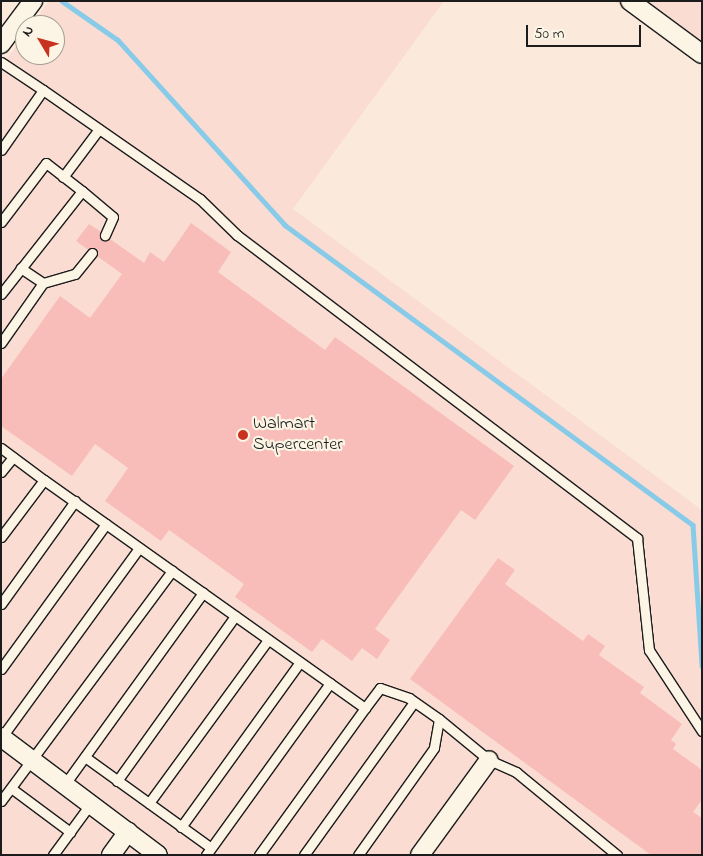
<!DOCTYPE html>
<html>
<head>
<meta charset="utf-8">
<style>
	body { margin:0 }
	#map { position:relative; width:703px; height:856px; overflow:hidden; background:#fbeadc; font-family:"Indie Flower",sans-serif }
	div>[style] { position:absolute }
	.built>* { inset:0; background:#fadcd2 }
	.stream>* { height:4.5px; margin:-2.25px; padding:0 2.25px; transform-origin:2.25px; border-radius:2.25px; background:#87cbe9 }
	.building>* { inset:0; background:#f9bdb9 }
	.roads { filter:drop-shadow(1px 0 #1c1c1c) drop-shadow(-1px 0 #1c1c1c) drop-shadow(0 1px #1c1c1c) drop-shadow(0 -1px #1c1c1c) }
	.lane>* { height:9px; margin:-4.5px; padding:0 4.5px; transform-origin:4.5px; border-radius:4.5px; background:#fcf5e5 }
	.street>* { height:18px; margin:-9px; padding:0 9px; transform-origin:9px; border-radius:9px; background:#fcf5e5 }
	.dots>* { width:14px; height:14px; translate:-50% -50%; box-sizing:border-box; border:2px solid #fcf5e5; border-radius:50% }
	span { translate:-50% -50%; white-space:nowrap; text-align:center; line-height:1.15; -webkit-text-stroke:4.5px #fcf5e5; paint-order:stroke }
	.poi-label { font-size:18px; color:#1c1c1c }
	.left { translate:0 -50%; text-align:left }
	.frame { position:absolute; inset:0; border:2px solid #1c1c1c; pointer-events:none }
	.north { position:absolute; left:15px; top:15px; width:50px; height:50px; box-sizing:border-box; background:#fcf5e5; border:1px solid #a29e95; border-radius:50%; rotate:307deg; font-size:14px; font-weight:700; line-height:20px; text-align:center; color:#1c1c1c }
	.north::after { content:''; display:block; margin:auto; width:18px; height:22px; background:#c8321e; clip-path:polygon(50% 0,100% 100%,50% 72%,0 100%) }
	.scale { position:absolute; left:526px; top:25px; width:115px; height:22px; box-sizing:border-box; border:2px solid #1c1c1c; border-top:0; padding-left:6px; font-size:15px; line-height:18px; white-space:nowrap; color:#1c1c1c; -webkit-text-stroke:4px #fcf5e5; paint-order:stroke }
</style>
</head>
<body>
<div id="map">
	<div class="built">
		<i style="clip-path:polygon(49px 1px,444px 1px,293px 209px,702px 510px,702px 855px,1px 855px,1px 67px,25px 34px,25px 55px,55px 55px,55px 25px,31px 25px)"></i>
		<i style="clip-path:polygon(614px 1px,702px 1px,702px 66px)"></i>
	</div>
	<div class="stream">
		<i style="left:62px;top:1px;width:68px;rotate:34.9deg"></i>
		<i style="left:118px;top:40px;width:249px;rotate:47.9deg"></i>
		<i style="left:285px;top:225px;width:506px;rotate:36.33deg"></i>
		<i style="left:693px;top:525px;width:141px;rotate:86.3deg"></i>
	</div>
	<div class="building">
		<i style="clip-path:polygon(191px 223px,231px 252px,218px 272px,325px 350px,335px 337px,514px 466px,475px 520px,461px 510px,375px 629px,390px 640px,377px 659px,362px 648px,352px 661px,322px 639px,312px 652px,235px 597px,244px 584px,169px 530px,161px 541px,105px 501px,128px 468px,95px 444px,72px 476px,1px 426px,1px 379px,60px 296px,90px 318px,122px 274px,97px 256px,96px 248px,87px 249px,76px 241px,89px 224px,100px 231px,102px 240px,110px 239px,144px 263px,150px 252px,164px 262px)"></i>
		<i style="clip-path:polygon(498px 558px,515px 570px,505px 584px,583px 641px,588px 634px,605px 646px,599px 655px,644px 687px,640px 693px,682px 724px,671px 740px,676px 744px,673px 749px,702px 770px,702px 800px,693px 812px,702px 818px,702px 855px,651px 855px,410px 679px)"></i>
	</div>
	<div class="roads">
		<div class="lane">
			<i style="left:1px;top:62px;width:50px;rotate:33.7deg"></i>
			<i style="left:43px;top:90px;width:73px;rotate:125deg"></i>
			<i style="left:43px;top:90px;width:191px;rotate:34.8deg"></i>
			<i style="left:200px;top:199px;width:52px;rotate:44.2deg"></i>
			<i style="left:237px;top:235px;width:502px;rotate:37.14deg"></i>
			<i style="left:637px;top:538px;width:113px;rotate:83.9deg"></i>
			<i style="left:649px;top:650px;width:97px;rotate:56.8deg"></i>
			<i style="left:63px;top:177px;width:60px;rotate:-53.1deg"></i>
			<i style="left:82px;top:191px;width:40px;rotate:40deg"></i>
			<i style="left:113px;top:217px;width:20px;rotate:114deg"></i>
			<i style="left:1px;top:222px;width:74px;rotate:-52.7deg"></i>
			<i style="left:46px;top:163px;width:46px;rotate:37.9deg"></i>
			<i style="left:82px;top:191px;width:131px;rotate:128.2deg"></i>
			<i style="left:43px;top:283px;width:33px;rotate:-16deg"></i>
			<i style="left:75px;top:274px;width:27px;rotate:-51deg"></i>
			<i style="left:1px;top:343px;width:73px;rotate:-55deg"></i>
			<i style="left:43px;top:283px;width:27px;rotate:-146deg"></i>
			<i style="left:1px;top:448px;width:54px;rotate:36.7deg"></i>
			<i style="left:1px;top:472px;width:19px;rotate:-51deg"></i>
			<i style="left:1px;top:537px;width:71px;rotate:-53deg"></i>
			<i style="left:44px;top:480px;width:394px;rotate:35.4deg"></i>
			<i style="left:365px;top:708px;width:25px;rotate:-53deg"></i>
			<i style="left:380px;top:688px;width:31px;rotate:19deg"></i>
			<i style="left:409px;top:698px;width:37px;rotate:35deg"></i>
			<i style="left:439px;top:719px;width:29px;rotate:100deg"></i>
			<i style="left:434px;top:748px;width:131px;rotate:125.4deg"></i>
			<i style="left:1px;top:604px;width:127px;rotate:-54.3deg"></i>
			<i style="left:1px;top:669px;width:179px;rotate:-54.1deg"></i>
			<i style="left:439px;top:719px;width:65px;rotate:39.4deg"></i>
			<i style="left:489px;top:760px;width:30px;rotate:24deg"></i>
			<i style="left:516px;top:772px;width:131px;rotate:39.4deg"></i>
			<i style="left:1px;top:738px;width:235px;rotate:-54deg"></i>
			<i style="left:85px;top:757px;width:155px;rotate:35.8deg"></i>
			<i style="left:117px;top:781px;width:203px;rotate:-54.4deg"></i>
			<i style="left:65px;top:784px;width:236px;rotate:-54.2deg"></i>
			<i style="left:11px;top:788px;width:74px;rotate:36.7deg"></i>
			<i style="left:1px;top:801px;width:287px;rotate:-53.4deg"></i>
			<i style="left:149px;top:803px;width:202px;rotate:-53.9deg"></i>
			<i style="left:181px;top:827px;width:203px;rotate:-54.2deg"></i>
			<i style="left:53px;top:855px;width:64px;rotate:-53.8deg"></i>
			<i style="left:206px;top:855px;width:212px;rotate:-54.2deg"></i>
			<i style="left:259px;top:855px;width:181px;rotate:-54.2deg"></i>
			<i style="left:304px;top:855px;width:188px;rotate:-54.3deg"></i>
		</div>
		<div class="street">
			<i style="left:630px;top:1px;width:89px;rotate:36.4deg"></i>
			<i style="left:1px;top:44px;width:54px;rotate:-53.3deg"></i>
			<i style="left:1px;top:737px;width:196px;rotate:36.9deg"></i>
			<i style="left:111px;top:855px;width:29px;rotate:-54deg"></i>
			<i style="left:420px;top:855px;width:117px;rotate:-54deg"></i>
		</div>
	</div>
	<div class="dots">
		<i style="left:243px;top:435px;background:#c8321e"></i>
	</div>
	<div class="poi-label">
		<span class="left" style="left:253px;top:435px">Walmart<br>Supercenter</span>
	</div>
	<div class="frame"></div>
	<div class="north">N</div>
	<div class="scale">50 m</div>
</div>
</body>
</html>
